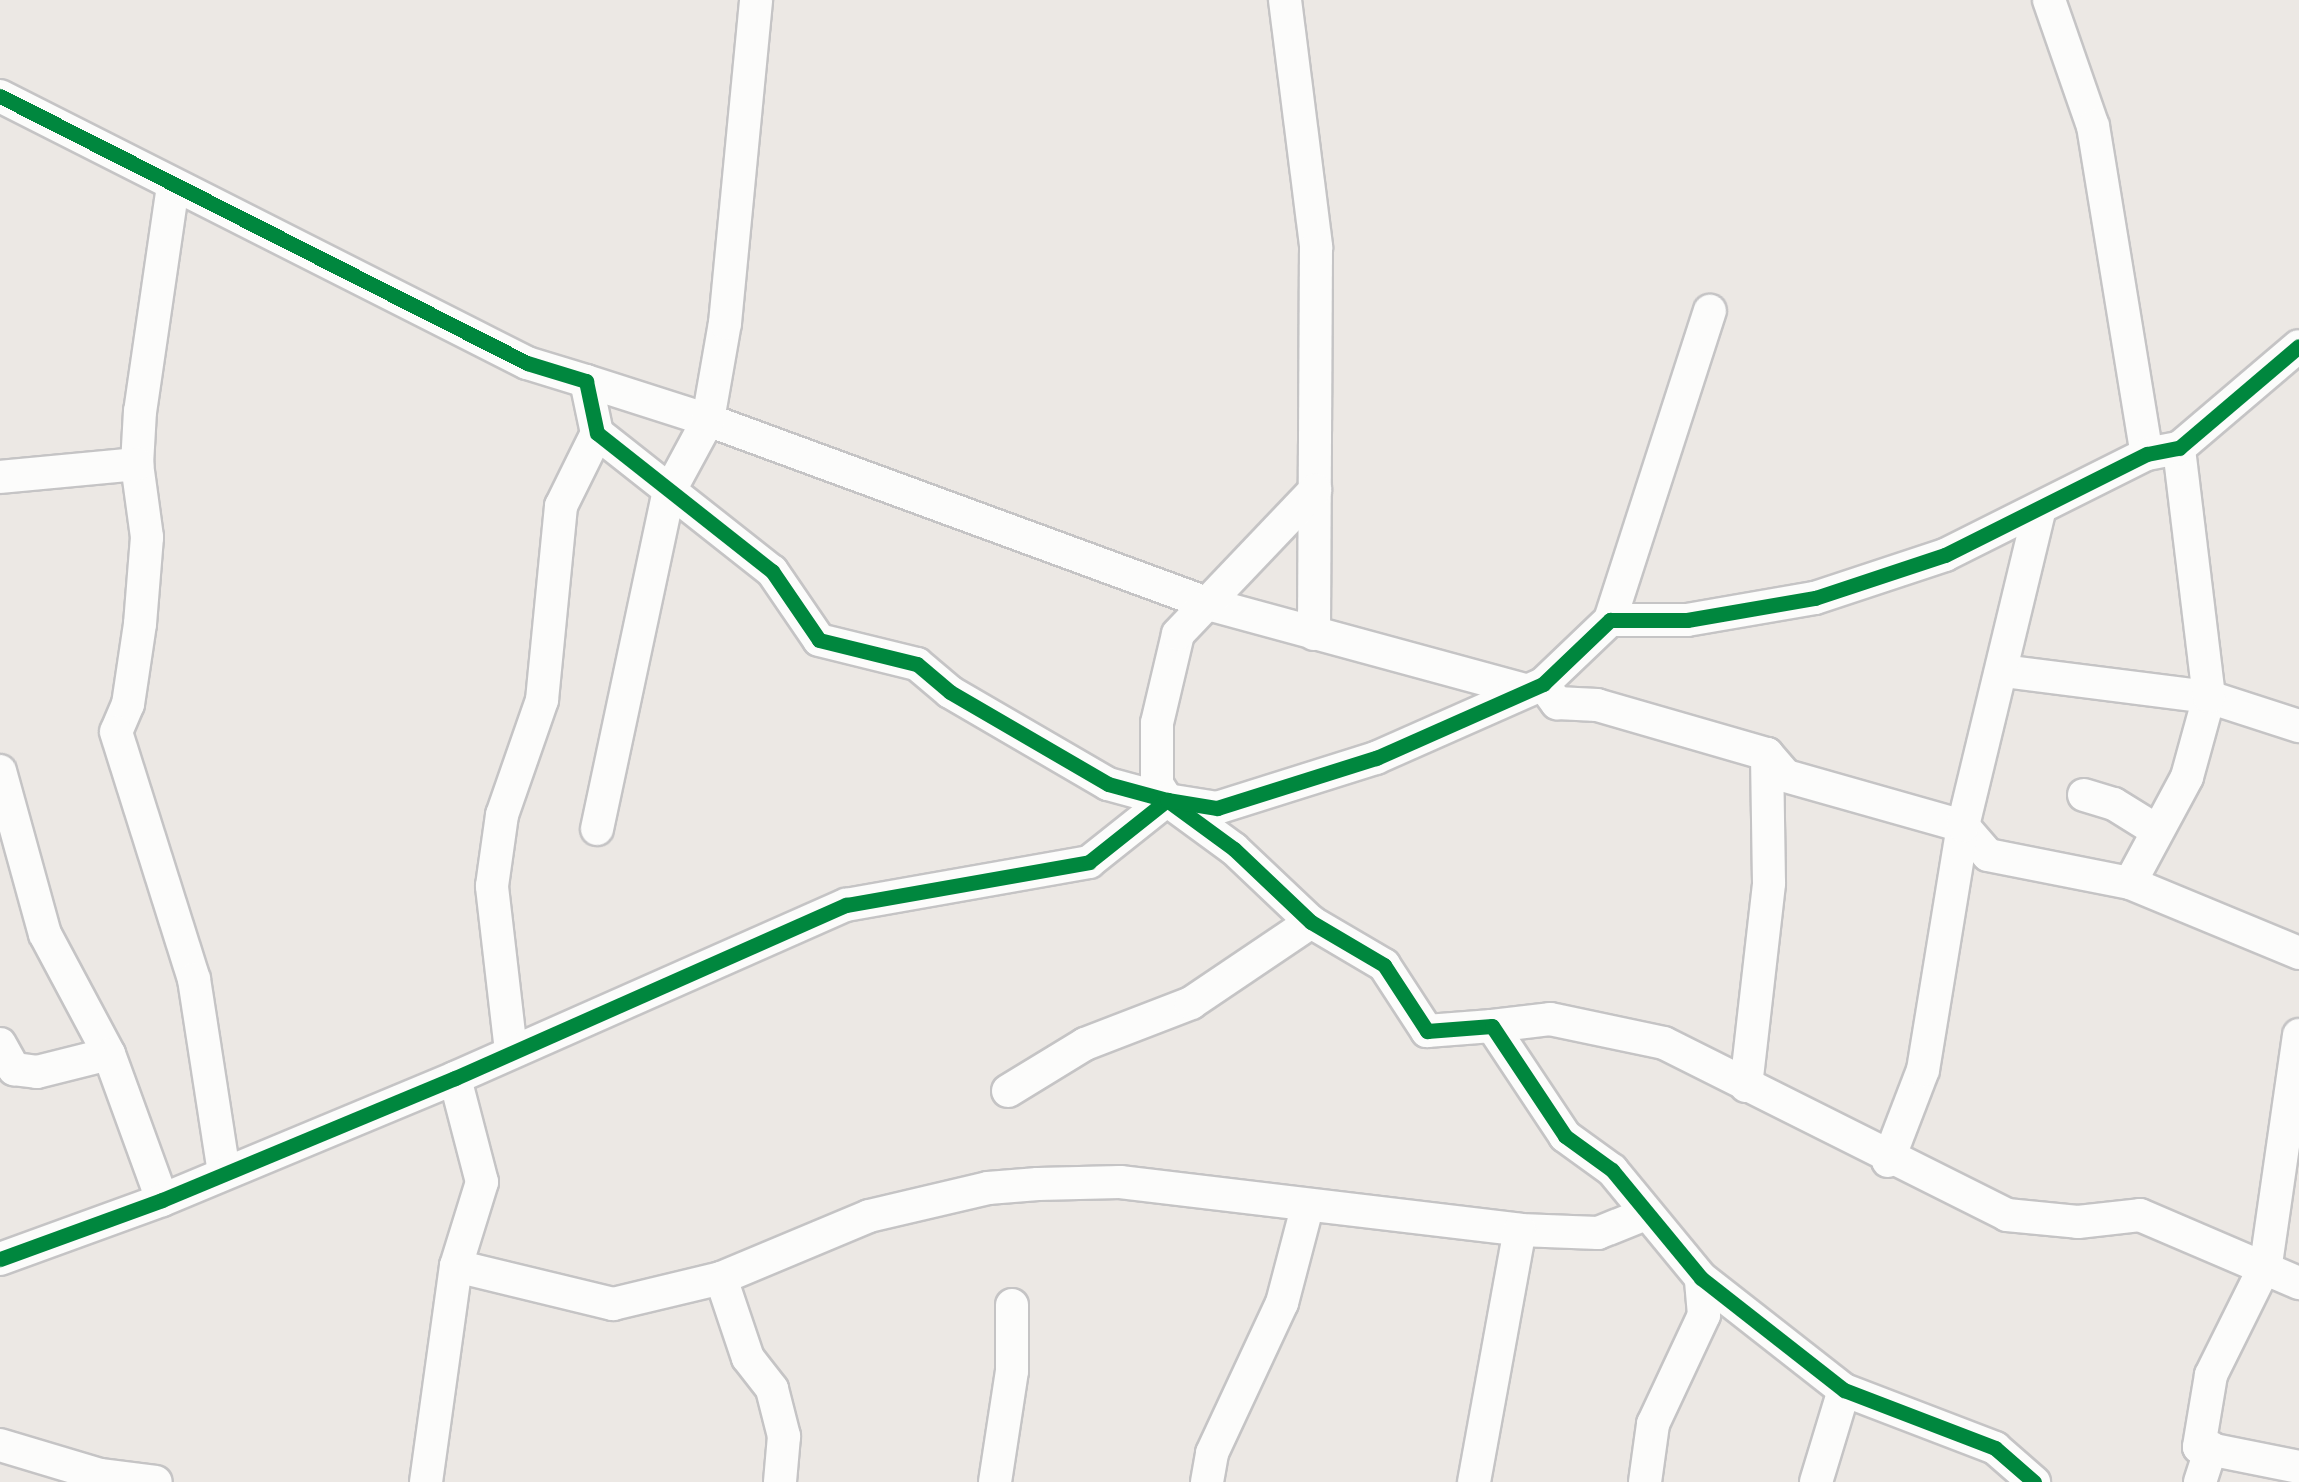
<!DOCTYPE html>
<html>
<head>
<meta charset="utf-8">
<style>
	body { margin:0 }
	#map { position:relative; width:2299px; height:1482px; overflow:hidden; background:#ece8e4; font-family:Raleway,sans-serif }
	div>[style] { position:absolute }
	.roads { filter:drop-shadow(2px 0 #c5c4c5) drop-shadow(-2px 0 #c5c4c5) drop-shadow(0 2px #c5c4c5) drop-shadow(0 -2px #c5c4c5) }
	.minor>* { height:32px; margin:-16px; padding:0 16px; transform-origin:16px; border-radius:16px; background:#fcfcfb }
	.cycleway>* { height:15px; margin:-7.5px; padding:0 7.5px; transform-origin:7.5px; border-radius:7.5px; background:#00873e }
	span { translate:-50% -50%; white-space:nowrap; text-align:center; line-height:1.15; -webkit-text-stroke:8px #fff; paint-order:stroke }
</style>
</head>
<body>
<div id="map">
	<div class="roads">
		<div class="minor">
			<i style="left:1285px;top:0;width:249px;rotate:82.8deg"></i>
			<i style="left:1316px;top:247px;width:387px;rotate:90.3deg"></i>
			<i style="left:2049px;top:0;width:133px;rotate:70.8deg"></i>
			<i style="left:2093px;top:126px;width:332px;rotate:80.7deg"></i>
			<i style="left:0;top:96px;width:591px;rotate:26.87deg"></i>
			<i style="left:527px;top:363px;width:62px;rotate:17deg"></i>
			<i style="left:586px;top:381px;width:53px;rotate:78.1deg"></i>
			<i style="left:597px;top:433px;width:223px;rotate:38.3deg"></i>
			<i style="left:772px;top:571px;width:83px;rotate:55.7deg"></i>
			<i style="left:819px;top:640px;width:101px;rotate:13.8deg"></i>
			<i style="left:917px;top:664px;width:43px;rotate:40.3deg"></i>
			<i style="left:950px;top:692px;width:183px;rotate:30.2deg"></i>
			<i style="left:1108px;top:784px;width:61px;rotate:15.2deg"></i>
			<i style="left:1167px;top:800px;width:83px;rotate:36.2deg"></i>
			<i style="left:1234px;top:849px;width:106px;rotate:43.5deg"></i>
			<i style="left:1311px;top:922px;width:85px;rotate:30.5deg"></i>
			<i style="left:1384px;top:965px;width:79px;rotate:56.9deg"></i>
			<i style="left:1427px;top:1031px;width:65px;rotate:-4.4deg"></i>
			<i style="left:1492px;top:1026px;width:132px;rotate:56.4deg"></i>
			<i style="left:1565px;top:1136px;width:58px;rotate:35.9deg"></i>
			<i style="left:1612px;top:1170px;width:140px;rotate:50.5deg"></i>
			<i style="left:1701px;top:1278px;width:182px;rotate:38.1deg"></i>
			<i style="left:1844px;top:1390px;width:162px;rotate:21deg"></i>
			<i style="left:1995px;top:1448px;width:52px;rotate:41.1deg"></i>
			<i style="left:173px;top:186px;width:227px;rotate:98.3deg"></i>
			<i style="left:140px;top:411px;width:53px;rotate:93.2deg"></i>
			<i style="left:137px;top:464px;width:74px;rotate:82.2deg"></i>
			<i style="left:147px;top:537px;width:87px;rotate:94.6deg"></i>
			<i style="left:140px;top:624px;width:81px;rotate:98.5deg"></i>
			<i style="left:128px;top:704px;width:30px;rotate:113deg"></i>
			<i style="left:116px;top:732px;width:259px;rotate:72.5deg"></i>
			<i style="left:194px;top:979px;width:195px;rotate:81.2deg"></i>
			<i style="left:586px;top:381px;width:128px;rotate:17.7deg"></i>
			<i style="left:708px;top:420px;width:537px;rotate:20.16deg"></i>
			<i style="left:1212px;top:605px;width:323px;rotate:15.2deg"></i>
			<i style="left:0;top:477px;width:138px;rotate:-5.4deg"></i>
			<i style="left:1610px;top:620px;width:325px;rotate:-72.1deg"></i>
			<i style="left:2003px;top:671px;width:208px;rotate:7.2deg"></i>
			<i style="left:2209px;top:697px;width:95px;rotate:17.9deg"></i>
			<i style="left:1543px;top:684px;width:24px;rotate:54deg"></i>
			<i style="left:1557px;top:703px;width:40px;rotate:2.9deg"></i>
			<i style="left:1597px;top:705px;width:177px;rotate:16.1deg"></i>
			<i style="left:1767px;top:754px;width:29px;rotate:49deg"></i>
			<i style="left:1786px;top:776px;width:184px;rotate:15.8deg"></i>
			<i style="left:1963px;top:826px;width:38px;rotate:49deg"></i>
			<i style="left:1988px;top:855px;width:145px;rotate:11.2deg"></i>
			<i style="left:2130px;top:883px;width:183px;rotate:22.5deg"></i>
			<i style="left:0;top:771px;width:169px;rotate:74.6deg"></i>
			<i style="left:45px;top:934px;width:136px;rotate:61.9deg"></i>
			<i style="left:109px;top:1054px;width:155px;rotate:70deg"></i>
			<i style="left:2084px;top:795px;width:31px;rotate:17deg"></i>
			<i style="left:2114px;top:804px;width:49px;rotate:31.8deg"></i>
			<i style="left:1167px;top:800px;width:19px;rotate:-122deg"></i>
			<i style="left:1157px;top:784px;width:61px;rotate:-90deg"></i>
			<i style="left:1157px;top:723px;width:91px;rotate:-76.7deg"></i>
			<i style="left:1178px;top:634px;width:199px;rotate:-46.4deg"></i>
			<i style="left:597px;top:829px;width:342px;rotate:-78deg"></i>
			<i style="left:668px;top:494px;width:84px;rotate:-61.6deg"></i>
			<i style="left:708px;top:420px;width:98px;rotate:-80.1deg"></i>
			<i style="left:725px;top:323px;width:324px;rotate:-84.5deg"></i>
			<i style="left:2130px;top:883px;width:120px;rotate:-61.7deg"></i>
			<i style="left:2187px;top:777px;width:83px;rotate:-74.6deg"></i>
			<i style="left:2209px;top:697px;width:251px;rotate:-96.9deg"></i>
			<i style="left:1492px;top:1026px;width:58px;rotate:-6.9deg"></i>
			<i style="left:1550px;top:1019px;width:116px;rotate:11.9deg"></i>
			<i style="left:1664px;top:1043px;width:384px;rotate:26.6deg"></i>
			<i style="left:2007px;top:1215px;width:71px;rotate:5.6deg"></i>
			<i style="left:2078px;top:1222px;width:62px;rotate:-6.4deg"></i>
			<i style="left:2140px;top:1215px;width:173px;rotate:23.2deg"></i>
			<i style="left:2299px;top:1035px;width:231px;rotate:98.2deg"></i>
			<i style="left:2266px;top:1264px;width:124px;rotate:116.4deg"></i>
			<i style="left:2211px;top:1375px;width:73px;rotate:99.5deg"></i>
			<i style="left:2199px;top:1447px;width:102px;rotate:11.3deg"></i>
			<i style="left:0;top:1044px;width:29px;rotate:61deg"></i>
			<i style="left:14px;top:1069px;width:23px;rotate:7deg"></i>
			<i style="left:37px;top:1072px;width:74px;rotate:-14deg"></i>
			<i style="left:511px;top:1051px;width:166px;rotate:-96.6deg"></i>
			<i style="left:492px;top:886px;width:72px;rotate:-82deg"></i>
			<i style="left:502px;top:815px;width:122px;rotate:-70.8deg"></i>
			<i style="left:542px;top:700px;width:195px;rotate:-84.4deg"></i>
			<i style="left:561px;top:506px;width:81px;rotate:-63.7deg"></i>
			<i style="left:1746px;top:1086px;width:204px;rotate:-83.5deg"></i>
			<i style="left:1769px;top:883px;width:129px;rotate:-90.9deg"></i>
			<i style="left:1008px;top:1091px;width:90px;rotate:-31.4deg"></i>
			<i style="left:1085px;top:1044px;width:114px;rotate:-21.1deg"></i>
			<i style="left:1191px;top:1003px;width:145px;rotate:-34deg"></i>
			<i style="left:1888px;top:1161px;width:97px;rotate:-69deg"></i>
			<i style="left:1923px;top:1070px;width:247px;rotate:-80.7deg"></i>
			<i style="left:1963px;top:826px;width:323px;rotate:-76.4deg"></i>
			<i style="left:0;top:1259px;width:172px;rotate:-20deg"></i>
			<i style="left:162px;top:1200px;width:317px;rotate:-22.6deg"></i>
			<i style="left:455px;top:1078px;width:428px;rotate:-23.9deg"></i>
			<i style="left:846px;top:905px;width:247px;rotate:-10deg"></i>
			<i style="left:1089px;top:862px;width:100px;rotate:-38.5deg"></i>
			<i style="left:1167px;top:800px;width:51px;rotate:9.1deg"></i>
			<i style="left:1217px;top:808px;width:167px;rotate:-17.5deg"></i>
			<i style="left:1376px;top:758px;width:183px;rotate:-23.9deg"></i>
			<i style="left:1543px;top:684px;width:93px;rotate:-43.7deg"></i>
			<i style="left:1610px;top:620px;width:77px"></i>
			<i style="left:1687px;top:620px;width:130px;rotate:-9.8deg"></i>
			<i style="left:1815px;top:598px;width:137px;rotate:-18.3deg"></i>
			<i style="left:1945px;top:555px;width:226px;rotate:-26.6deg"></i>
			<i style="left:2147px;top:454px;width:33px;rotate:-11deg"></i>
			<i style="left:2179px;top:448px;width:157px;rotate:-40.4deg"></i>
			<i style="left:456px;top:1266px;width:162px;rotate:13.6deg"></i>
			<i style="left:613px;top:1304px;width:111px;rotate:-13.5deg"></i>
			<i style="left:721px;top:1278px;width:160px;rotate:-22.7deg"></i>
			<i style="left:869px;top:1216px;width:122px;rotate:-13.2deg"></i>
			<i style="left:988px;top:1188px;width:50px;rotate:-4.6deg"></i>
			<i style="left:1038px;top:1184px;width:82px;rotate:-1.4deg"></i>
			<i style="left:1120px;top:1182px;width:403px;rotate:6.8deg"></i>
			<i style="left:1520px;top:1230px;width:78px;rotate:2.2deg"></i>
			<i style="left:1598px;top:1233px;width:48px;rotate:-21.8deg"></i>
			<i style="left:721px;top:1278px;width:84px;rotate:71.4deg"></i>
			<i style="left:748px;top:1358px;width:39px;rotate:52deg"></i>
			<i style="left:772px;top:1389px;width:49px;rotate:75.7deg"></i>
			<i style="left:784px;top:1436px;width:46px;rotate:95deg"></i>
			<i style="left:0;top:1445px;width:104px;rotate:16.7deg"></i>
			<i style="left:100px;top:1475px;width:56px;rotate:7.1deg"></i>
			<i style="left:426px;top:1482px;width:218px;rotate:-82.1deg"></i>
			<i style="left:456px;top:1266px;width:88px;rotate:-72.8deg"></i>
			<i style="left:482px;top:1182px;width:107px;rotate:-104.6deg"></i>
			<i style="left:995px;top:1482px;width:112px;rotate:-81.3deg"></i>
			<i style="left:1012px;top:1371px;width:66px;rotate:-90deg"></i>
			<i style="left:1207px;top:1482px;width:29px;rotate:-80deg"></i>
			<i style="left:1212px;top:1453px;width:166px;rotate:-65deg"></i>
			<i style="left:1282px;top:1303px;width:98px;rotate:-75.3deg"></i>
			<i style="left:1474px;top:1482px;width:256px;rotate:-79.7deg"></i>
			<i style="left:1645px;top:1482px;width:59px;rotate:-82.1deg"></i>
			<i style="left:1653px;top:1424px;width:120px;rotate:-64.9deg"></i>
			<i style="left:1704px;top:1315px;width:37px;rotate:-95deg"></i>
			<i style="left:1816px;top:1482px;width:96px;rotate:-73.1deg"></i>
			<i style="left:2200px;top:1482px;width:36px;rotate:-72deg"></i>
		</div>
	</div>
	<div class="cycleway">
		<i style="left:0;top:96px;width:591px;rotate:26.87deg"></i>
		<i style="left:527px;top:363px;width:62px;rotate:17deg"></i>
		<i style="left:586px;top:381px;width:53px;rotate:78.1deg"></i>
		<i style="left:597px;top:433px;width:223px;rotate:38.3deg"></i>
		<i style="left:772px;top:571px;width:83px;rotate:55.7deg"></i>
		<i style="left:819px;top:640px;width:101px;rotate:13.8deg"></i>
		<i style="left:917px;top:664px;width:43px;rotate:40.3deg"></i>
		<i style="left:950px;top:692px;width:183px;rotate:30.2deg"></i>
		<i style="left:1108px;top:784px;width:61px;rotate:15.2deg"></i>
		<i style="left:1167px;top:800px;width:83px;rotate:36.2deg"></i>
		<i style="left:1234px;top:849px;width:106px;rotate:43.5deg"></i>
		<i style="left:1311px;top:922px;width:85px;rotate:30.5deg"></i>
		<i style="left:1384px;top:965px;width:79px;rotate:56.9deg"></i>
		<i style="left:1427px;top:1031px;width:65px;rotate:-4.4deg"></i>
		<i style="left:1492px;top:1026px;width:132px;rotate:56.4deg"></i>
		<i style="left:1565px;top:1136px;width:58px;rotate:35.9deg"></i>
		<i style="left:1612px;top:1170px;width:140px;rotate:50.5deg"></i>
		<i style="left:1701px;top:1278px;width:182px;rotate:38.1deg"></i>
		<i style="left:1844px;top:1390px;width:162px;rotate:21deg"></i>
		<i style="left:1995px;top:1448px;width:52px;rotate:41.1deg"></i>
		<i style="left:0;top:1259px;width:172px;rotate:-20deg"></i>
		<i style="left:162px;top:1200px;width:317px;rotate:-22.6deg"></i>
		<i style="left:455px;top:1078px;width:428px;rotate:-23.9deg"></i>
		<i style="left:846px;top:905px;width:247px;rotate:-10deg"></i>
		<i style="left:1089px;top:862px;width:100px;rotate:-38.5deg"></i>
		<i style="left:1167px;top:800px;width:51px;rotate:9.1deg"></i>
		<i style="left:1217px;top:808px;width:167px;rotate:-17.5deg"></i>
		<i style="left:1376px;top:758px;width:183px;rotate:-23.9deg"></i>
		<i style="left:1543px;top:684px;width:93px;rotate:-43.7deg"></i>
		<i style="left:1610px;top:620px;width:77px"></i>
		<i style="left:1687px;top:620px;width:130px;rotate:-9.8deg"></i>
		<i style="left:1815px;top:598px;width:137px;rotate:-18.3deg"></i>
		<i style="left:1945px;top:555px;width:226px;rotate:-26.6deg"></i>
		<i style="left:2147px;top:454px;width:33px;rotate:-11deg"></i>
		<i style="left:2179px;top:448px;width:157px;rotate:-40.4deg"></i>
	</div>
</div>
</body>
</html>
